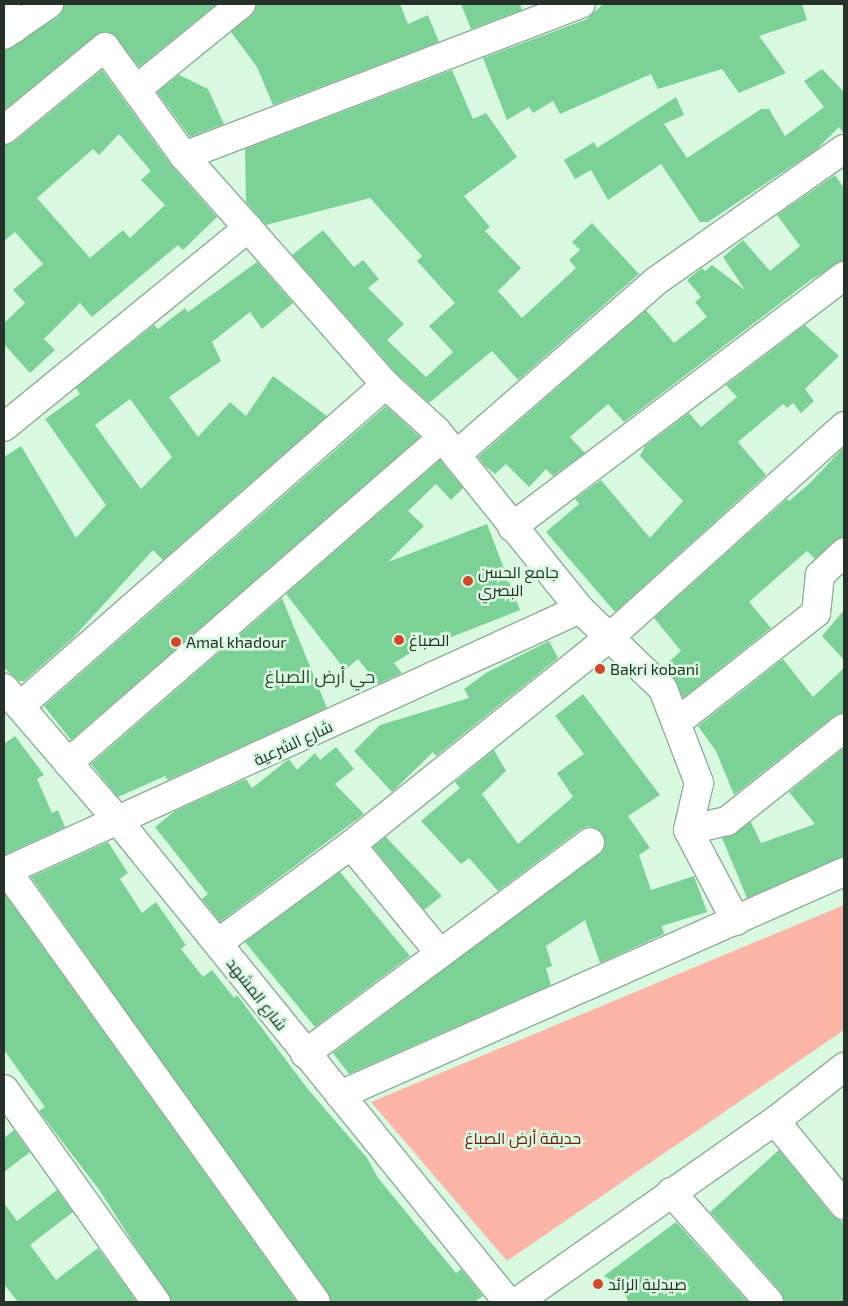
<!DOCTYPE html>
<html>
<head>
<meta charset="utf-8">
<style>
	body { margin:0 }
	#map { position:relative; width:848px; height:1306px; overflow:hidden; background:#d9f9e1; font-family:"Exo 2",Cairo,sans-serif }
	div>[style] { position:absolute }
	.green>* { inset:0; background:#fcb5a6 }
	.building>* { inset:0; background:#7cd197 }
	.roads { filter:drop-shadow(1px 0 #8fad97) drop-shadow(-1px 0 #8fad97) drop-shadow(0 1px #8fad97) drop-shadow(0 -1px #8fad97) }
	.minor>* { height:28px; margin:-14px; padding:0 14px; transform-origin:14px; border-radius:14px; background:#fff }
	.dots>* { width:14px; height:14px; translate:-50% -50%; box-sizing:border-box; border:2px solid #d9f9e1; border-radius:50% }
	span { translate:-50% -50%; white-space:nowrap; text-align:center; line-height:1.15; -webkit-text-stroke:5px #d9f9e1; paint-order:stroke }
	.poi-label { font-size:16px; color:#263229 }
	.left { translate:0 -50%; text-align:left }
	.street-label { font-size:16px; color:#263229 }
	.park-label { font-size:16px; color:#701d0f }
	.neighbourhood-label { font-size:18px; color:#2e4835 }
	.frame { position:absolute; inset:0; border:5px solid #263229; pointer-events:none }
</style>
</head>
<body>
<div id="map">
	<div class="green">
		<i style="clip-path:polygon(844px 905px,844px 1030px,507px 1261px,371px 1102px)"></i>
	</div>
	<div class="building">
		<i style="clip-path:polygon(64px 4px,217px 4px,139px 67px,112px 33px,96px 35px,4px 110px,4px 50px,58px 17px)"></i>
		<i style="clip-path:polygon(256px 4px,400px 4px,408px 24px,428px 15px,439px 42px,273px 105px,257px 67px,231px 32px,251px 16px)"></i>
		<i style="clip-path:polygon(461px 4px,520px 4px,522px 10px,471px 29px)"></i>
		<i style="clip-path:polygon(603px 4px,802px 4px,807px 20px,759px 36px,786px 73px,739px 93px,722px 69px,658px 89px,651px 74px,560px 114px,553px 101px,533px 113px,529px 107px,507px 120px,483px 58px,587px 19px)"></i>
		<i style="clip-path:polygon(822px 69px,844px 92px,844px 134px,839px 127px,816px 150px,708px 222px,700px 222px,661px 164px,608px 200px,591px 170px,575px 179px,564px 160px,594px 142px,597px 148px,676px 97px,684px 115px,664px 124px,687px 158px,761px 109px,769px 109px,785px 136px,824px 107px,804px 81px)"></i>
		<i style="clip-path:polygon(evenodd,102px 70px,171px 165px,217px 217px,183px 250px,178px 245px,92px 317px,80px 303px,44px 339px,55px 350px,30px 373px,4px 344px,4px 323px,25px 303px,13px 290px,43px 264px,15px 232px,4px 241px,4px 145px,14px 142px,102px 70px,119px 134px,151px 171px,141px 180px,165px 205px,130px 238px,123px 230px,90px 258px,37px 198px,93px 149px,99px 155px,119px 134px)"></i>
		<i style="clip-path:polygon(452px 70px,473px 119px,486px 113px,517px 157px,464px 196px,490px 227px,485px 231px,521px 268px,498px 291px,522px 318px,576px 268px,569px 260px,580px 250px,572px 242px,592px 223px,639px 274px,518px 380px,492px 351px,429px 403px,397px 374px,292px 255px,323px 230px,354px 267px,363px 260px,379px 279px,368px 288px,404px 324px,387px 340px,426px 377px,453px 352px,429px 326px,455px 303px,417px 261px,422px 256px,370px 198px,266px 225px,246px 202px,245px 149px)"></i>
		<i style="clip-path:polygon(179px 75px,208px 89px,224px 124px,190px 137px,157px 92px)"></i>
		<i style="clip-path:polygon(835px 175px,844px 188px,844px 261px,812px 279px,624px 422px,608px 404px,570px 437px,585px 453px,553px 476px,546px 469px,529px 487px,506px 464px,495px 474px,485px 466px,478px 457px,646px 310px,674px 343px,707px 317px,695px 302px,701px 297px,687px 280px,702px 268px,705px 271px,712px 265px,745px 290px,723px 257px,743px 240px,770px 271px,800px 246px,777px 215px)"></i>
		<i style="clip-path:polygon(evenodd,257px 262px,293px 303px,262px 329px,250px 312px,212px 342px,221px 361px,169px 397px,198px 437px,230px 402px,246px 416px,273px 376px,327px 416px,163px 560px,153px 550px,73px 638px,24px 681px,19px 681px,4px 668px,4px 457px,21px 446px,76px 538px,106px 505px,45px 419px,80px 394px,76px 388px,154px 325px,158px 329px,185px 308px,188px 312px,257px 262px,130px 399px,172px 457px,141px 489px,95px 425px,130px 399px)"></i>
		<i style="clip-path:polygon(805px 325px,839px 356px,805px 389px,814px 401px,801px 413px,793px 403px,787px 408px,783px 404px,738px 442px,766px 475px,615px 612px,546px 532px,579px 504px,575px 499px,601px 480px,650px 538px,683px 501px,640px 456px,645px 446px,689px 413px,701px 427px,737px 397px,726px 385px)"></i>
		<i style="clip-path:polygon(386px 406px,420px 437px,71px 740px,44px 706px)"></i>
		<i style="clip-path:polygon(844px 447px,844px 538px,815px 559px,807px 551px,749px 602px,771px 628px,683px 698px,663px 667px,681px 651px,654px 618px,787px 499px,789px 501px,808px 485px)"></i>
		<i style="clip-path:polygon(440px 460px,463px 488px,451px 500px,436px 484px,408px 511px,424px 526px,388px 562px,487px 524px,520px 610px,449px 638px,446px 631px,394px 663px,402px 673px,378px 684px,358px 659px,345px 670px,286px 594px)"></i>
		<i style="clip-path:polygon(282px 598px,327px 708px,168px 780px,165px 776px,118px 797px,91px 764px)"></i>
		<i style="clip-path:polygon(844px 610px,844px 660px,822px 636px)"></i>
		<i style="clip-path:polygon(549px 641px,558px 658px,436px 756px,433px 752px,392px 792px,354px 751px,380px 725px,469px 698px,464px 689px,486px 673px)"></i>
		<i style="clip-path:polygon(783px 659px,813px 697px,844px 668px,844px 713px,834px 716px,734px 795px,716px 751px,698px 726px)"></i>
		<i style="clip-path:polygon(583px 694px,660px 795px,628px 816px,650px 848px,639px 855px,651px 890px,694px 876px,707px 912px,662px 926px,664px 934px,600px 963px,585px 920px,546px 946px,552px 966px,546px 968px,551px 985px,349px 1074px,333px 1053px,604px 849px,602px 832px,589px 826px,581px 829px,498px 891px,469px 858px,461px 864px,421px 821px,460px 788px,455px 782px,494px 750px,506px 771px,482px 794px,518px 844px,573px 797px,557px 773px,584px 754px,555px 716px)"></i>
		<i style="clip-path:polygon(15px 736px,44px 775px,37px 779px,52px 813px,58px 810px,65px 827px,4px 855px,4px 744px)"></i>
		<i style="clip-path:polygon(336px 747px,354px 769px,335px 784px,364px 814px,220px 922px,202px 899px,208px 894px,155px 827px,175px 811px,246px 779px,252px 788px,289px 759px,297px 770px,315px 753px,320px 760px)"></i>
		<i style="clip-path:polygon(844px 748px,844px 857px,747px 898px,722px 838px,751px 822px,761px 843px,815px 824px,789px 792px)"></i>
		<i style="clip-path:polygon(386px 837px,442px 896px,424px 910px,373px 847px)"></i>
		<i style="clip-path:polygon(108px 842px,128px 873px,120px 879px,142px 913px,156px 902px,186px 945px,181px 949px,203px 977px,212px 970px,234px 998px,237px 995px,307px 1088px,367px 1158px,378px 1178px,456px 1273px,461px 1269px,483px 1296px,474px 1302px,331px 1302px,31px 877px)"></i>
		<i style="clip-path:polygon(340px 872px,410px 956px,315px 1027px,245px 942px)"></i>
		<i style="clip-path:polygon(4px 893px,297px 1302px,171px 1302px,100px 1191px,39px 1111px,45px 1107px,4px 1050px)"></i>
		<i style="clip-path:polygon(14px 1130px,30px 1152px,4px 1172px,4px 1138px)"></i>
		<i style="clip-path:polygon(779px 1150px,832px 1215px,844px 1223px,844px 1302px,784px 1302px,781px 1292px,710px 1212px)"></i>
		<i style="clip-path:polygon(57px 1190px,73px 1212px,30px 1245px,56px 1280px,98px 1248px,137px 1302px,18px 1302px,4px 1284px,4px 1203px,17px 1221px)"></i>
		<i style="clip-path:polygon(676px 1222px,748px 1302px,629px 1302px,619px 1285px,604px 1276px)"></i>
	</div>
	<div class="roads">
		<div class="minor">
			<i style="left:5px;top:4px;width:26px;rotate:69deg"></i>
			<i style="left:4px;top:35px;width:55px;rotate:-34.6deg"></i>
			<i style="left:138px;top:88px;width:133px;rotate:-39.2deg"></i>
			<i style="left:4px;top:130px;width:131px;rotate:-39.4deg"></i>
			<i style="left:105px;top:47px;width:135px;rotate:54.1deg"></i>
			<i style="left:248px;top:228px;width:96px;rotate:-131.6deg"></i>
			<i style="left:184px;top:156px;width:425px;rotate:-21deg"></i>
			<i style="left:4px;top:427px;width:315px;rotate:-39.2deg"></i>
			<i style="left:248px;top:228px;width:209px;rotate:48.7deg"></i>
			<i style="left:386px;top:385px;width:67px;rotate:42deg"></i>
			<i style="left:436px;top:430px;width:230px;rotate:51.2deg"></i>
			<i style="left:580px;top:609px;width:115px;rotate:43.9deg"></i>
			<i style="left:663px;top:689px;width:101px;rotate:69deg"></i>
			<i style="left:699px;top:783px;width:48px;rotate:103.2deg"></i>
			<i style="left:688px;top:830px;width:103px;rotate:62.2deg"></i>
			<i style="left:456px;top:455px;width:265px;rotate:-41deg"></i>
			<i style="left:656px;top:281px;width:230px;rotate:-35.1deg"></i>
			<i style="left:512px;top:527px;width:416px;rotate:-37.1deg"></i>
			<i style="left:4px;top:688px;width:178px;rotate:49.3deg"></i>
			<i style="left:120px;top:823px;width:616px;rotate:50.99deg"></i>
			<i style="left:20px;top:706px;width:487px;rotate:-41.3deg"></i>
			<i style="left:676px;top:723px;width:178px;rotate:-38.2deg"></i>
			<i style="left:816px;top:613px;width:38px;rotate:-84deg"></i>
			<i style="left:820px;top:575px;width:33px;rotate:-43deg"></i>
			<i style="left:68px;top:763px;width:495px;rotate:-41deg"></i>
			<i style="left:688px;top:830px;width:40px;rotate:-13deg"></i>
			<i style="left:727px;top:821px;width:149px;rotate:-38.5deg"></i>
			<i style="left:351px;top:845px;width:139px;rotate:50.6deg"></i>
			<i style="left:7px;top:871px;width:530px;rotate:54.36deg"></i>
			<i style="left:4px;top:872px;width:633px;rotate:-24.54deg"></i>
			<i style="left:218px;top:943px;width:165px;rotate:-36.4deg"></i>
			<i style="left:351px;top:845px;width:332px;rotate:-38.8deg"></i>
			<i style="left:610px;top:637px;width:315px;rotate:-42deg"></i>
			<i style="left:305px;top:1054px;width:355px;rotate:-36.6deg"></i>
			<i style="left:4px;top:1089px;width:262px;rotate:54.5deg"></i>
			<i style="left:340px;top:1095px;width:551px;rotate:-23.87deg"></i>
			<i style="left:775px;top:1121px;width:109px;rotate:50.6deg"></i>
			<i style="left:671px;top:1192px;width:147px;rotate:48.3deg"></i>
			<i style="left:517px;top:1302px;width:315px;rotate:-35.1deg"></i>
			<i style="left:775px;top:1121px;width:88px;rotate:-38deg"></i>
		</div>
	</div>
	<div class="dots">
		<i style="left:468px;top:581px;background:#d3472f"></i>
		<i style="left:399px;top:640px;background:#d3472f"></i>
		<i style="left:176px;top:642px;background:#d3472f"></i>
		<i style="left:600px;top:669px;background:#d3472f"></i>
		<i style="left:598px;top:1284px;background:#d3472f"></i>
	</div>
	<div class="poi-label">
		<span class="left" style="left:478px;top:581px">جامع الحسن<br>البصري</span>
		<span class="left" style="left:409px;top:640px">الصباغ</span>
		<span class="left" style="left:186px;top:642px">Amal khadour</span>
		<span class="left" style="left:610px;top:669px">Bakri kobani</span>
		<span class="left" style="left:608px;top:1284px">صيدلية الرائد</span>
	</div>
	<div class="street-label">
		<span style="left:293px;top:743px;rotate:-25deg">شارع الشرعية</span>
		<span style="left:257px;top:994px;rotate:52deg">شارع المشهد</span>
	</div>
	<div class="park-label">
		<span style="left:523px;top:1138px">حديقة أرض الصباغ</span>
	</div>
	<div class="neighbourhood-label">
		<span style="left:320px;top:676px">حي أرض الصباغ</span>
	</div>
	<div class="frame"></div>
</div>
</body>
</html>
